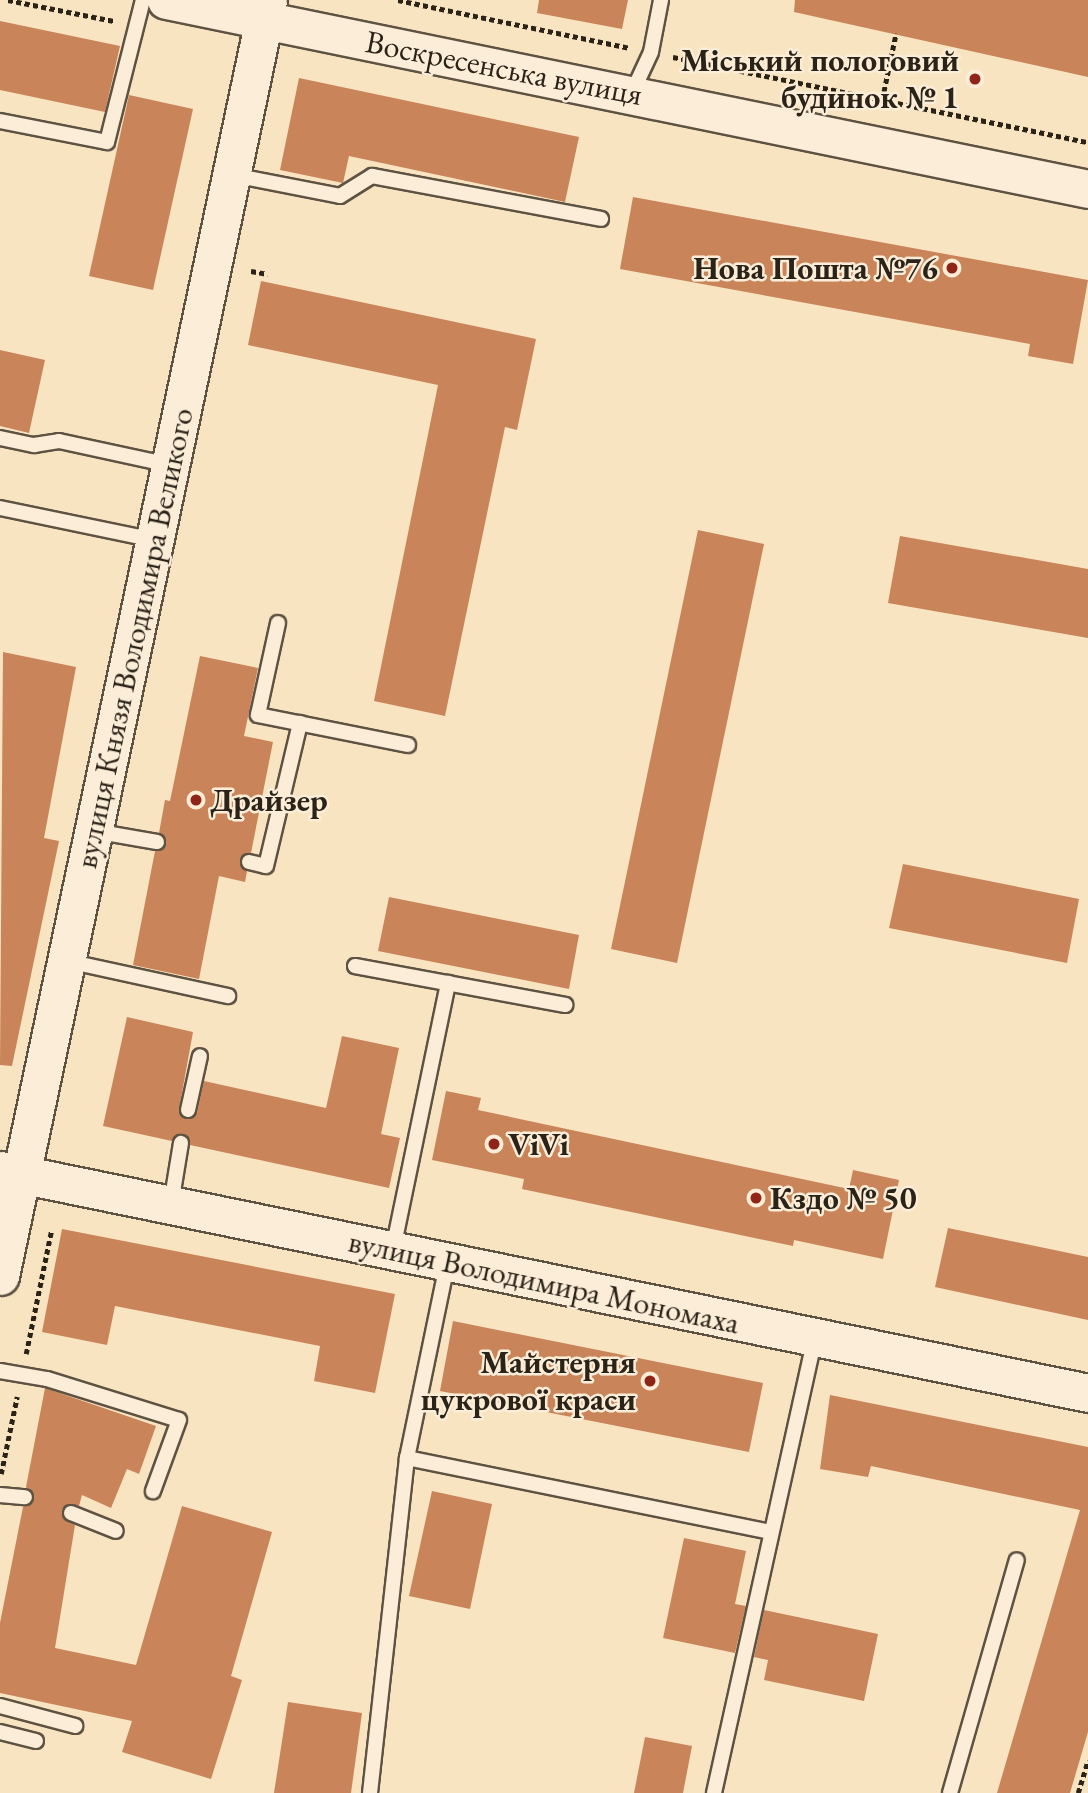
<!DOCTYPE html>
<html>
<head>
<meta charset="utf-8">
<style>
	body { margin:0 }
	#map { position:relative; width:1088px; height:1793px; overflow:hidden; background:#f9e4c2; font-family:"EB Garamond",serif }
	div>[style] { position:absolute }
	.building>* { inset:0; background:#c9845a }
	.path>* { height:4.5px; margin-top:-2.25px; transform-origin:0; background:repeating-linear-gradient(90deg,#2b2218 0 5px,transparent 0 8.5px) }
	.roads { filter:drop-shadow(2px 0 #5e5242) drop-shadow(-2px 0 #5e5242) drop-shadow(0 2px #5e5242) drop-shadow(0 -2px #5e5242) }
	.service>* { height:14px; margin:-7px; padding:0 7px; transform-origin:7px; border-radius:7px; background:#fbedd7 }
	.secondary>* { height:37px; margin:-18.5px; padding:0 18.5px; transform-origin:18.5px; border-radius:18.5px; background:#fbedd7 }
	.dots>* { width:19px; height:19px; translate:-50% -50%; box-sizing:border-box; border:4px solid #fbedd7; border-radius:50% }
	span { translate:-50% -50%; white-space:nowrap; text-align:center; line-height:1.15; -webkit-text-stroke:5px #fbedd7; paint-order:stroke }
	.poi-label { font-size:32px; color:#2b2218; font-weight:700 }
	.right { translate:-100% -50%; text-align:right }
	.left { translate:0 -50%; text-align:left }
	.street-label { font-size:32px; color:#2b2218 }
</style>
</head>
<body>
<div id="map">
	<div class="building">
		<i style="clip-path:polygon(539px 0,628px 0,622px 29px,537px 13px)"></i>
		<i style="clip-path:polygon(795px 0,1088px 0,1088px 77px,794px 12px)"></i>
		<i style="clip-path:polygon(0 21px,120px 46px,105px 112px,0 90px)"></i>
		<i style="clip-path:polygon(299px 78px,579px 137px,565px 202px,349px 156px,343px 183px,280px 170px)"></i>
		<i style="clip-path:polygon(129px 95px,193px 109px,153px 290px,89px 276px)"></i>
		<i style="clip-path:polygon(633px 197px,1088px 280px,1073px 364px,1028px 356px,1030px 344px,620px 269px)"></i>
		<i style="clip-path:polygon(261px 281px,536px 339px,517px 430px,505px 427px,445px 716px,374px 701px,438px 385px,248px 345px)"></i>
		<i style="clip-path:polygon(0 350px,45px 360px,29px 433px,0 426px)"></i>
		<i style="clip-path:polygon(698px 530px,764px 544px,677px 963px,611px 949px)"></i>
		<i style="clip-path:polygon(900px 536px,1088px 569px,1088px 638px,888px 603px)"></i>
		<i style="clip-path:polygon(3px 652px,76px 667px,44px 838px,59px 841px,12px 1066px,0 1065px)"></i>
		<i style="clip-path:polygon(200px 656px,258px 668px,244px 736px,273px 742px,251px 853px,240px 860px,247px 871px,245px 882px,219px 876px,199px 979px,133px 965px,155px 851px,166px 844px,159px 833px,165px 800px,170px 801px)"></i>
		<i style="clip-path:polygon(903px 864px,1079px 899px,1067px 963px,889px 928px)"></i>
		<i style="clip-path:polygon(389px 897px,579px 935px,569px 989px,378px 951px)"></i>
		<i style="clip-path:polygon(127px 1017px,193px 1032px,179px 1109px,187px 1119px,197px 1113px,204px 1081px,326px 1108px,342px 1036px,399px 1048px,381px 1134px,400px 1138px,389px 1188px,190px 1145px,183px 1134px,172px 1141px,103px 1126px)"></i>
		<i style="clip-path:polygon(446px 1091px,481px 1098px,478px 1110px,849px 1189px,853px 1170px,899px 1180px,883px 1259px,794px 1240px,793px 1246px,522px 1189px,524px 1179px,432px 1160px)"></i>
		<i style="clip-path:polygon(948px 1228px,1088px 1257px,1088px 1320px,935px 1287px)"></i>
		<i style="clip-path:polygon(62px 1229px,395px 1294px,375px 1393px,314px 1381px,320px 1346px,115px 1306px,107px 1345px,42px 1332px)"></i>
		<i style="clip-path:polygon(453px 1321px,763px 1383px,749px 1452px,440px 1391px)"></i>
		<i style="clip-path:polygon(45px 1388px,156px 1426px,139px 1474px,127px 1469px,111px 1508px,82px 1495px,79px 1506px,69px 1504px,62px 1509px,64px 1519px,75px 1525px,55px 1648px,136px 1665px,182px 1506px,272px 1532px,231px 1676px,242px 1680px,211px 1779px,122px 1752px,132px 1721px,0 1693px,0 1623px,23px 1507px,34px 1498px,26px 1487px)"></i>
		<i style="clip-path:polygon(830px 1395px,1088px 1447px,1088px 1732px,1070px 1793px,997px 1793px,1080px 1510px,871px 1466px,868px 1477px,820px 1469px)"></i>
		<i style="clip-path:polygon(432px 1491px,492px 1504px,470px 1609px,409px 1596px)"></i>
		<i style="clip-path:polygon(684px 1538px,746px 1551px,735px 1604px,746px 1606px,735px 1653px,663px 1638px)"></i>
		<i style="clip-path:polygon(764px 1610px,878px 1634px,864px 1701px,764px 1680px,768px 1660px,754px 1657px)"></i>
		<i style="clip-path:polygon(288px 1702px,362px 1713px,351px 1793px,274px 1793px)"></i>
		<i style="clip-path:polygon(645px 1737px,692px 1746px,683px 1793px,634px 1793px)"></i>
	</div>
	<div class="path">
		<i style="left:8px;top:0;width:108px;rotate:11.2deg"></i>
		<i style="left:398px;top:0;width:237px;rotate:11.7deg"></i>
		<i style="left:673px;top:57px;width:424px;rotate:11.6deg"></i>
		<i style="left:882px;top:100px;width:68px;rotate:-78.2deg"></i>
		<i style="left:251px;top:271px;width:17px;rotate:10deg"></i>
		<i style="left:26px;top:1354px;width:125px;rotate:-78.4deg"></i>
		<i style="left:1px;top:1474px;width:79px;rotate:-78.3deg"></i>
		<i style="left:1078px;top:1793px;width:34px;rotate:-73deg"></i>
	</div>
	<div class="roads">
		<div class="service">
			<i style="left:632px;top:93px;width:45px;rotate:-65.1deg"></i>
			<i style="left:651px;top:52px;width:53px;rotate:-79.1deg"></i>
			<i style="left:0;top:121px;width:109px;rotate:11.1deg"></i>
			<i style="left:107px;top:142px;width:146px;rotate:-75.8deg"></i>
			<i style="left:233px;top:175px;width:109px;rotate:11.1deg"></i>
			<i style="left:340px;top:196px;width:38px;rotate:-32deg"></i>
			<i style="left:372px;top:176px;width:233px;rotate:10.6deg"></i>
			<i style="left:0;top:438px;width:35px;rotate:12deg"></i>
			<i style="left:34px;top:445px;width:25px;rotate:-9deg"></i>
			<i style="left:59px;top:441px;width:114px;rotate:12.2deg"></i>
			<i style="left:0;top:508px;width:157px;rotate:11.7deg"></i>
			<i style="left:278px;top:623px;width:94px;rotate:102.3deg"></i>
			<i style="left:258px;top:715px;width:153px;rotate:11.3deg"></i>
			<i style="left:94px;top:831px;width:64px;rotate:9.9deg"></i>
			<i style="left:249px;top:862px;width:17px;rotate:13deg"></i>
			<i style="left:266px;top:866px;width:147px;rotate:-76.6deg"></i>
			<i style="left:67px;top:961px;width:165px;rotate:12.3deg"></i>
			<i style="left:355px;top:966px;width:214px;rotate:10.5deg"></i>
			<i style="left:188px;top:1110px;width:55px;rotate:-77.5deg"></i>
			<i style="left:171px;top:1204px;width:62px;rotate:-80.7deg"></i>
			<i style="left:393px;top:1249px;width:272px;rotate:-78.3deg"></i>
			<i style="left:0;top:1371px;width:48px;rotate:9.7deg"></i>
			<i style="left:47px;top:1379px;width:138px;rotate:17.3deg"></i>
			<i style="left:179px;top:1420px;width:76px;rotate:110.1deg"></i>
			<i style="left:407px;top:1458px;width:371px;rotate:11.5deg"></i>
			<i style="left:0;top:1495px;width:25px;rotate:5deg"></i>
			<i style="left:71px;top:1513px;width:48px;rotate:21.8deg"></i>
			<i style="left:0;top:1706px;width:78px;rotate:14.9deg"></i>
			<i style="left:0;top:1732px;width:37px;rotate:14deg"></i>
			<i style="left:370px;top:1793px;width:337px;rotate:-83.7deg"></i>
			<i style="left:407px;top:1458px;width:198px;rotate:-78.3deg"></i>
			<i style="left:714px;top:1793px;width:465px;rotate:-77.5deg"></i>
			<i style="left:950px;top:1793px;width:242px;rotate:-74deg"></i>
		</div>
		<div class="secondary">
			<i style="left:166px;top:0;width:941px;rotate:11.58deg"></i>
			<i style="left:0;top:1170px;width:1111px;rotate:11.58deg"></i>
			<i style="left:0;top:1276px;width:1304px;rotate:-78.14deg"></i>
		</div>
	</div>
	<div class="dots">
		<i style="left:975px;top:79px;background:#8f2418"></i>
		<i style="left:952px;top:268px;background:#8f2418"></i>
		<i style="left:196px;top:800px;background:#8f2418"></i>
		<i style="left:494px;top:1144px;background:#8f2418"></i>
		<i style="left:756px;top:1198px;background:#8f2418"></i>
		<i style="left:650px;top:1381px;background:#8f2418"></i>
	</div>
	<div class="poi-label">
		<span class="right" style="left:959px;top:79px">Міський пологовий<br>будинок № 1</span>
		<span class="right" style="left:938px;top:268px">Нова Пошта №76</span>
		<span class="left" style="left:210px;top:800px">Драйзер</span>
		<span class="left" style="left:508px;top:1144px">ViVi</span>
		<span class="left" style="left:770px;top:1198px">Кздо № 50</span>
		<span class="right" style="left:636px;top:1381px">Майстерня<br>цукрової краси</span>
	</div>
	<div class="street-label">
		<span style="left:504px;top:68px;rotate:11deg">Воскресенська вулиця</span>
		<span style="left:134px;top:638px;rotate:-78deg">вулиця Князя Володимира Великого</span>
		<span style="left:544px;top:1282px;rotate:12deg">вулиця Володимира Мономаха</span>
	</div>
</div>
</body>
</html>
